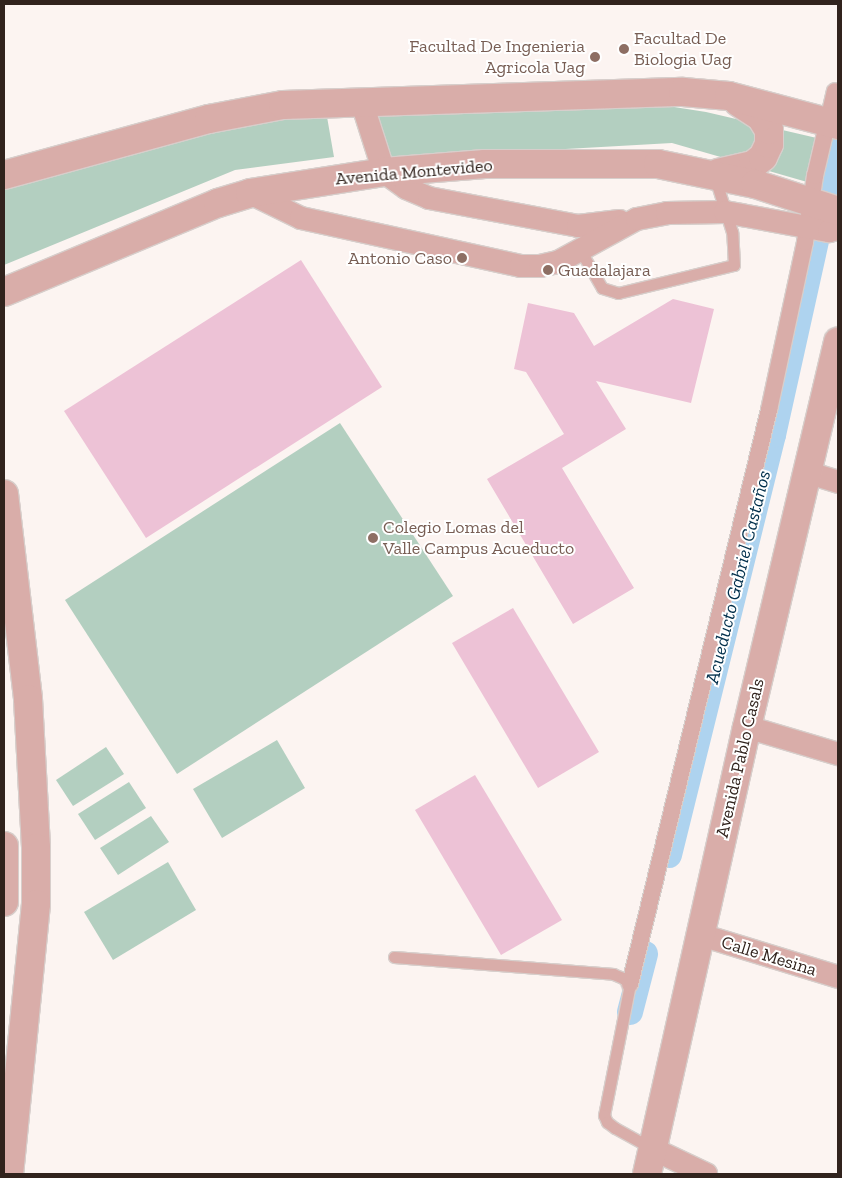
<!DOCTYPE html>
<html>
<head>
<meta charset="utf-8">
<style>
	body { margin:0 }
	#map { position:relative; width:842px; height:1178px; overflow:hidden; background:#fcf4f1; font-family:"Zilla Slab",serif }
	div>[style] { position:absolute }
	.green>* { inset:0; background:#b3cfc0 }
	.canal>* { height:26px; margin:-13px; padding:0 13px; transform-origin:13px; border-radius:13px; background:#aed3ef }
	.building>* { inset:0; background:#edc2d6 }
	.roads { filter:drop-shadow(1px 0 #d7cecb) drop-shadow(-1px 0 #d7cecb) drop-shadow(0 1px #d7cecb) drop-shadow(0 -1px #d7cecb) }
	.service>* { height:11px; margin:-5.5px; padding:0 5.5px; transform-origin:5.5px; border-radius:5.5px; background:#d9ada9 }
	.pedestrian>* { height:16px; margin:-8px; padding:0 8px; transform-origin:8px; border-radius:8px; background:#d9ada9 }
	.minor>* { height:22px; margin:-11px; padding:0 11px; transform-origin:11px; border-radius:11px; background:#d9ada9 }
	.tertiary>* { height:28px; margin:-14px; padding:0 14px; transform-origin:14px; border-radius:14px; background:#d9ada9 }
	.dots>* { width:14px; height:14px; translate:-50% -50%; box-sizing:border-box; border:2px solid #fff; border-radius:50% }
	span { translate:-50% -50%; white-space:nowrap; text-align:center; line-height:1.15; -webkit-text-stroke:4px #fff; paint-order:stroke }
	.education-label { font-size:18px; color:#785e54 }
	.left { translate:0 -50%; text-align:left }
	.right { translate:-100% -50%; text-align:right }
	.street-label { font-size:18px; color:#31231d }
	.water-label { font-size:19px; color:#012f4b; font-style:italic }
	.frame { position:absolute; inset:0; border:5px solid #31231d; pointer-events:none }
</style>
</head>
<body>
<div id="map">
	<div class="green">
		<i style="clip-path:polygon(623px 99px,706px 112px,821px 139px,807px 182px,672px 143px,386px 159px,370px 109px)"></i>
		<i style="clip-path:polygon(326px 111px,334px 157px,235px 170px,4px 265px,4px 188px,196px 127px)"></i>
		<i style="clip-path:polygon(340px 423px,453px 596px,177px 774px,65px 600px)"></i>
		<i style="clip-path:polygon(277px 740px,305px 788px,222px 838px,193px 789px)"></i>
		<i style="clip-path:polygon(106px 747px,124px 774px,73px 806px,56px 780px)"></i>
		<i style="clip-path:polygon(129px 782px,146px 808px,95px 840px,78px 814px)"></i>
		<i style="clip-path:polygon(151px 816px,169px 842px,118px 875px,100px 848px)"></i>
		<i style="clip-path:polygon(168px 862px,196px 910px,113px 960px,84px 912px)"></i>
	</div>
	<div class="canal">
		<i style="left:669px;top:855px;width:433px;rotate:-76.1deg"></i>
		<i style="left:773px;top:435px;width:301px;rotate:-77.5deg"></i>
		<i style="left:630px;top:1012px;width:60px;rotate:-75.5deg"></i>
	</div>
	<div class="building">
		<i style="clip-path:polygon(301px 260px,382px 387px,146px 538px,64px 411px)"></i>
		<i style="clip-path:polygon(673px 299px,714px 309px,691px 403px,596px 381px,626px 429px,562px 468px,634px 588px,573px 624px,487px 479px,564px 434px,526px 372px,514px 369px,528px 303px,574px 313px,594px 346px)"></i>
		<i style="clip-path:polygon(513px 608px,599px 752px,538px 788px,452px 643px)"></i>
		<i style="clip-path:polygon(475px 775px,562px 920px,501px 955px,415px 810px)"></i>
	</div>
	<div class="roads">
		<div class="service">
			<i style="left:579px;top:248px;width:46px;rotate:60.1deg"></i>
			<i style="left:602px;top:288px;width:17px;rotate:17deg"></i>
			<i style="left:618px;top:293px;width:119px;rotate:-13.6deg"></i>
			<i style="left:734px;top:265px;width:33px;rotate:-93deg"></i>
			<i style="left:732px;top:232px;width:57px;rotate:-107.5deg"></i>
			<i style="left:394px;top:957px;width:220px;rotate:4.4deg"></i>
			<i style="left:613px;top:974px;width:11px;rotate:22deg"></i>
			<i style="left:623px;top:978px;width:9px;rotate:41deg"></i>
			<i style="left:630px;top:984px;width:134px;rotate:101.2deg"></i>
			<i style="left:604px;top:1115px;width:8px;rotate:67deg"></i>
			<i style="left:607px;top:1122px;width:10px;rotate:37deg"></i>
			<i style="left:615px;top:1128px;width:43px;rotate:28.9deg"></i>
		</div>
		<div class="pedestrian">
			<i style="left:630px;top:984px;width:591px;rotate:-76.39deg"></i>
			<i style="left:769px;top:410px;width:172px;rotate:-77.9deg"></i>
			<i style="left:805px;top:242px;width:67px;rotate:-81.4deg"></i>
			<i style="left:815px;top:176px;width:87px;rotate:-76.8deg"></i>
		</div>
		<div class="minor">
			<i style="left:362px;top:103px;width:72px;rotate:72.3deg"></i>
			<i style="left:384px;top:172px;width:27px;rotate:36deg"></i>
			<i style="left:406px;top:188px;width:25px;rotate:23deg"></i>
			<i style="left:429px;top:198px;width:152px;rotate:10.6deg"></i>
			<i style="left:578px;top:226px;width:42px;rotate:-6.8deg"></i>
			<i style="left:250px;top:193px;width:57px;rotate:26.1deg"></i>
			<i style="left:301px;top:218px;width:225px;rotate:12.3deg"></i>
			<i style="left:521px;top:266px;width:19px"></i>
			<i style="left:540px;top:266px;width:18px;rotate:-13deg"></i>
			<i style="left:558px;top:262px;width:90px;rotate:-28.6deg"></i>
			<i style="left:637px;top:219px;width:31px;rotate:-11deg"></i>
			<i style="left:667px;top:213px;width:58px;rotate:-1deg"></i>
			<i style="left:725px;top:212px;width:106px;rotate:10.4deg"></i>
			<i style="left:829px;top:231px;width:9px;rotate:-13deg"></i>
			<i style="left:806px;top:472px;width:34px;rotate:17deg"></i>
			<i style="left:747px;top:727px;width:95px;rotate:16.5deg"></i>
			<i style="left:701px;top:935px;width:143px;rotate:17deg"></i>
			<i style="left:653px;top:1149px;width:59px;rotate:25.3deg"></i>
		</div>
		<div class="tertiary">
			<i style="left:718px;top:173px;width:36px;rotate:-13deg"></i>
			<i style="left:753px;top:165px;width:13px;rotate:-39deg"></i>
			<i style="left:763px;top:157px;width:14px;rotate:-65deg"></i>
			<i style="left:769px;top:144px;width:14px;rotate:-90deg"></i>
			<i style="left:769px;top:130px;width:15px;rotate:-122deg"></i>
			<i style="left:761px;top:117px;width:27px;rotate:-147deg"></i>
			<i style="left:4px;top:175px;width:213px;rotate:-15.3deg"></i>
			<i style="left:209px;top:119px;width:75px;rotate:-10.7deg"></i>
			<i style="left:283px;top:105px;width:400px;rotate:-1.9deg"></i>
			<i style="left:683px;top:92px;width:46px;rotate:5deg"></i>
			<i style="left:729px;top:96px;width:113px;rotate:14.9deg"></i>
			<i style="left:4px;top:292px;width:232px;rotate:-22.6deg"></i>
			<i style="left:218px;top:203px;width:34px;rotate:-17deg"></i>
			<i style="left:250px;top:193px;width:136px;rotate:-8.9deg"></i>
			<i style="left:384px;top:172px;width:101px;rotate:-4.5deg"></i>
			<i style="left:485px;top:164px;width:173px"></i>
			<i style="left:658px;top:164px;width:99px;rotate:11.7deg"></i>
			<i style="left:755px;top:184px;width:87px;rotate:18deg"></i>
			<i style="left:4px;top:494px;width:206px;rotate:83.3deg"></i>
			<i style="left:28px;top:699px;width:149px;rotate:86.9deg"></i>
			<i style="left:36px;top:848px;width:56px;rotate:90deg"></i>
			<i style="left:36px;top:904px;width:271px;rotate:95.7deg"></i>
			<i style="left:4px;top:846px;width:56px;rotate:90deg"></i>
			<i style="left:647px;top:1174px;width:458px;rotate:-77.4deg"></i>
			<i style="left:747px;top:727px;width:396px;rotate:-76.7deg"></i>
		</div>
	</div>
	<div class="dots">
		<i style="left:624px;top:49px;background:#8d6e63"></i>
		<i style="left:595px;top:57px;background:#8d6e63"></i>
		<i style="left:462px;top:258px;background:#8d6e63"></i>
		<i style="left:548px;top:270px;background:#8d6e63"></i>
		<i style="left:373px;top:538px;background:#8d6e63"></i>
	</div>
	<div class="education-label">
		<span class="left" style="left:634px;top:49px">Facultad De<br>Biologia Uag</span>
		<span class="right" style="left:585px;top:57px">Facultad De Ingenieria<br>Agricola Uag</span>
		<span class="right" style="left:452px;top:258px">Antonio Caso</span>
		<span class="left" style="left:558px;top:270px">Guadalajara</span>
		<span class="left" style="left:383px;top:538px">Colegio Lomas del<br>Valle Campus Acueducto</span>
	</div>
	<div class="street-label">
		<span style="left:414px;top:172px;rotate:-5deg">Avenida Montevideo</span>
		<span style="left:740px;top:758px;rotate:-77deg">Avenida Pablo Casals</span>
		<span style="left:769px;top:956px;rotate:17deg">Calle Mesina</span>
	</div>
	<div class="water-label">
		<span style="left:738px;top:577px;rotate:-76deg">Acueducto Gabriel Castaños</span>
	</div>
	<div class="frame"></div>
</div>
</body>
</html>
